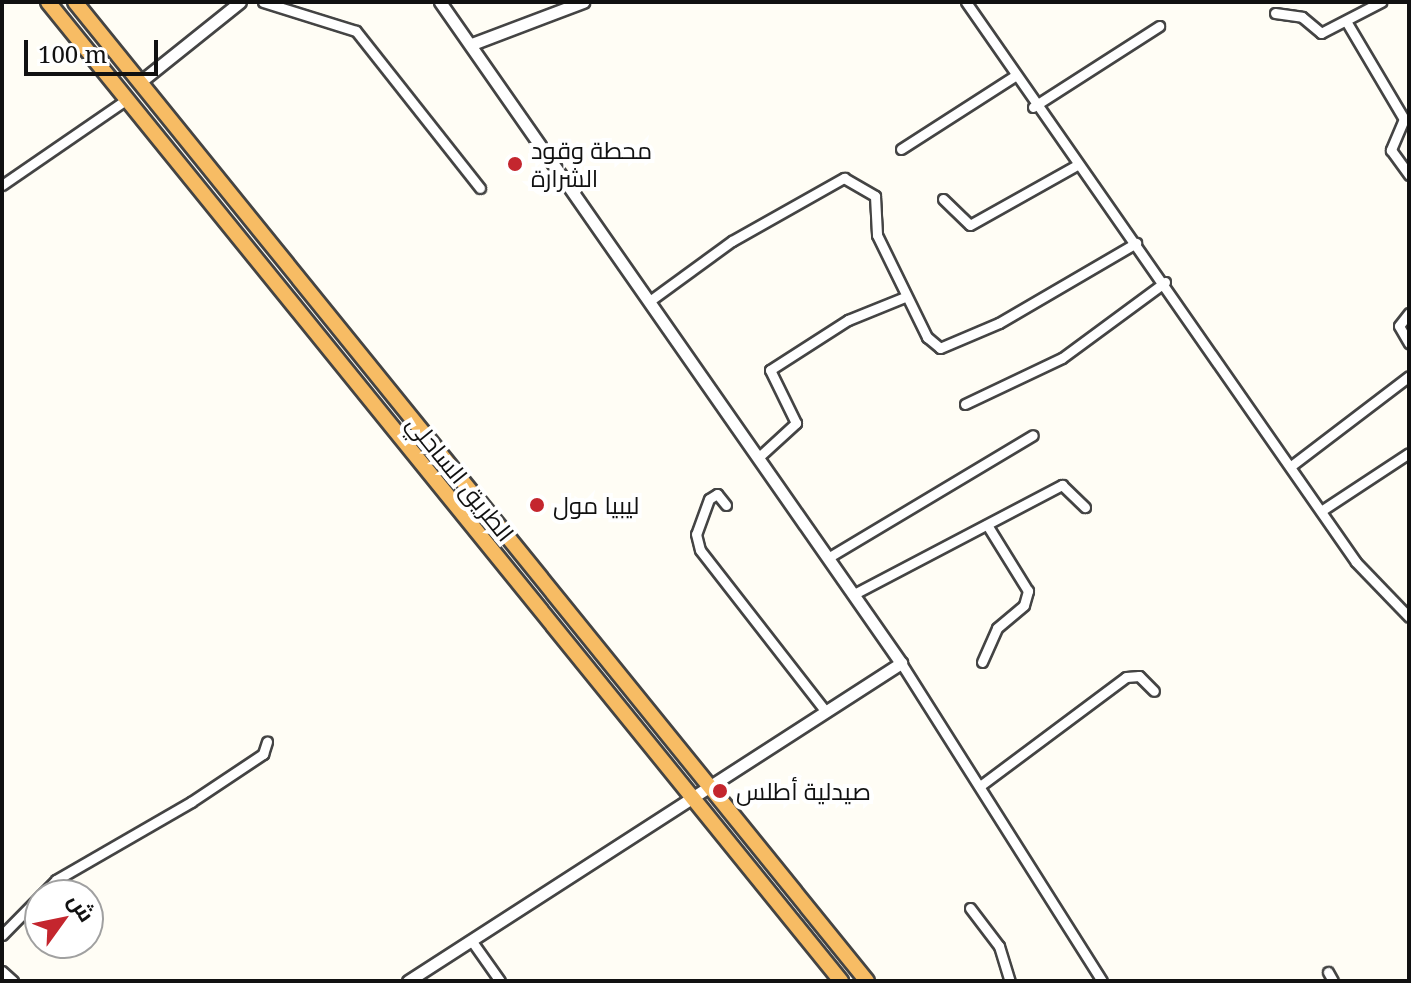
<!DOCTYPE html>
<html>
<head>
<meta charset="utf-8">
<style>
	body { margin:0 }
	#map { position:relative; width:1411px; height:983px; overflow:hidden; background:#fffdf5; font-family:"Noto Serif",Cairo,serif }
	div>[style] { position:absolute }
	.roads { filter:drop-shadow(2px 0 #444) drop-shadow(-2px 0 #444) drop-shadow(0 2px #444) drop-shadow(0 -2px #444) }
	.minor>* { height:9px; margin:-4.5px; padding:0 4.5px; transform-origin:4.5px; border-radius:4.5px; background:#fff }
	.tertiary>* { height:11px; margin:-5.5px; padding:0 5.5px; transform-origin:5.5px; border-radius:5.5px; background:#fff }
	.trunk>* { height:14px; margin:-7px; padding:0 7px; transform-origin:7px; border-radius:7px; background:#f7bc64 }
	.dots>* { width:22px; height:22px; translate:-50% -50%; box-sizing:border-box; border:4px solid #fff; border-radius:50% }
	span { translate:-50% -50%; white-space:nowrap; text-align:center; line-height:1.15; -webkit-text-stroke:8px #fff; paint-order:stroke }
	.poi-label { font-size:24px; color:#111 }
	.left { translate:0 -50%; text-align:left }
	.street-label { font-size:24px; color:#111 }
	.frame { position:absolute; inset:0; border:4px solid #111; pointer-events:none }
	.north { position:absolute; left:24px; top:879px; width:80px; height:80px; box-sizing:border-box; background:#fff; border:2px solid #a0a0a0; border-radius:50%; rotate:57deg; font-size:22px; font-weight:700; line-height:32px; text-align:center; color:#111 }
	.north::after { content:''; display:block; margin:auto; width:28px; height:36px; background:#c4262e; clip-path:polygon(50% 0,100% 100%,50% 72%,0 100%) }
	.scale { position:absolute; left:24px; top:40px; width:134px; height:36px; box-sizing:border-box; border:4px solid #111; border-top:0; padding-left:10px; font-size:24px; line-height:28px; white-space:nowrap; color:#111; -webkit-text-stroke:6px #fff; paint-order:stroke }
</style>
</head>
<body>
<div id="map">
	<div class="roads">
		<div class="minor">
			<i style="left:263px;top:2px;width:97px;rotate:17.3deg"></i>
			<i style="left:356px;top:31px;width:200px;rotate:51.7deg"></i>
			<i style="left:966px;top:2px;width:682px;rotate:55.15deg"></i>
			<i style="left:1356px;top:562px;width:76px;rotate:46.1deg"></i>
			<i style="left:1275px;top:13px;width:27px;rotate:8deg"></i>
			<i style="left:1302px;top:17px;width:25px;rotate:40deg"></i>
			<i style="left:1321px;top:33px;width:68px;rotate:-27.3deg"></i>
			<i style="left:1346px;top:21px;width:114px;rotate:59.4deg"></i>
			<i style="left:1404px;top:119px;width:34px;rotate:113deg"></i>
			<i style="left:1391px;top:150px;width:31px;rotate:54deg"></i>
			<i style="left:1033px;top:107px;width:150px;rotate:-32.7deg"></i>
			<i style="left:901px;top:149px;width:133px;rotate:-32.7deg"></i>
			<i style="left:2px;top:185px;width:152px;rotate:-34.5deg"></i>
			<i style="left:943px;top:199px;width:37px;rotate:44deg"></i>
			<i style="left:970px;top:225px;width:123px;rotate:-29.3deg"></i>
			<i style="left:651px;top:300px;width:100px;rotate:-36.1deg"></i>
			<i style="left:732px;top:241px;width:129px;rotate:-29.4deg"></i>
			<i style="left:844px;top:178px;width:36px;rotate:30deg"></i>
			<i style="left:875px;top:196px;width:39px;rotate:87deg"></i>
			<i style="left:877px;top:235px;width:114px;rotate:63.9deg"></i>
			<i style="left:927px;top:337px;width:17px;rotate:40deg"></i>
			<i style="left:940px;top:348px;width:64px;rotate:-23deg"></i>
			<i style="left:999px;top:323px;width:159px;rotate:-30.3deg"></i>
			<i style="left:1409px;top:313px;width:16px;rotate:128deg"></i>
			<i style="left:1399px;top:326px;width:20px;rotate:60deg"></i>
			<i style="left:965px;top:404px;width:107px;rotate:-25.4deg"></i>
			<i style="left:1062px;top:358px;width:128px;rotate:-36.4deg"></i>
			<i style="left:760px;top:456px;width:49px;rotate:-42.5deg"></i>
			<i style="left:796px;top:423px;width:59px;rotate:-116.1deg"></i>
			<i style="left:770px;top:370px;width:93px;rotate:-32.7deg"></i>
			<i style="left:848px;top:320px;width:61px;rotate:-22deg"></i>
			<i style="left:1291px;top:466px;width:148px;rotate:-37.3deg"></i>
			<i style="left:726px;top:505px;width:14px;rotate:-129deg"></i>
			<i style="left:717px;top:494px;width:9px;rotate:148deg"></i>
			<i style="left:709px;top:499px;width:37px;rotate:110deg"></i>
			<i style="left:696px;top:534px;width:16px;rotate:76deg"></i>
			<i style="left:700px;top:550px;width:205px;rotate:52.1deg"></i>
			<i style="left:1321px;top:511px;width:105px;rotate:-33.4deg"></i>
			<i style="left:831px;top:556px;width:235px;rotate:-30.9deg"></i>
			<i style="left:856px;top:593px;width:233px;rotate:-27.7deg"></i>
			<i style="left:1062px;top:485px;width:32px;rotate:44deg"></i>
			<i style="left:982px;top:662px;width:37px;rotate:-66deg"></i>
			<i style="left:997px;top:628px;width:35px;rotate:-40deg"></i>
			<i style="left:1024px;top:605px;width:15px;rotate:-74deg"></i>
			<i style="left:1028px;top:591px;width:78px;rotate:-121.8deg"></i>
			<i style="left:901px;top:663px;width:376px;rotate:57.7deg"></i>
			<i style="left:980px;top:786px;width:182px;rotate:-36.7deg"></i>
			<i style="left:1126px;top:677px;width:13px;rotate:-4deg"></i>
			<i style="left:1139px;top:676px;width:21px;rotate:45deg"></i>
			<i style="left:970px;top:908px;width:48px;rotate:52.7deg"></i>
			<i style="left:999px;top:946px;width:37px;rotate:73deg"></i>
			<i style="left:2px;top:935px;width:77px;rotate:-45.5deg"></i>
			<i style="left:56px;top:880px;width:156px;rotate:-30deg"></i>
			<i style="left:191px;top:802px;width:87px;rotate:-33.7deg"></i>
			<i style="left:263px;top:754px;width:13px;rotate:-72deg"></i>
			<i style="left:471px;top:940px;width:50px;rotate:54.7deg"></i>
			<i style="left:2px;top:971px;width:15px;rotate:42deg"></i>
			<i style="left:1328px;top:972px;width:10px;rotate:61deg"></i>
		</div>
		<div class="tertiary">
			<i style="left:472px;top:44px;width:119px;rotate:-20.7deg"></i>
			<i style="left:140px;top:82px;width:128px;rotate:-38.7deg"></i>
			<i style="left:408px;top:981px;width:587px;rotate:-32.82deg"></i>
			<i style="left:901px;top:663px;width:806px;rotate:-124.89deg"></i>
		</div>
		<div class="trunk">
			<i style="left:48px;top:2px;width:1260px;rotate:50.99deg"></i>
			<i style="left:75px;top:2px;width:1259px;rotate:51.03deg"></i>
		</div>
	</div>
	<div class="dots">
		<i style="left:515px;top:164px;background:#c4262e"></i>
		<i style="left:537px;top:505px;background:#c4262e"></i>
		<i style="left:720px;top:791px;background:#c4262e"></i>
	</div>
	<div class="poi-label">
		<span class="left" style="left:531px;top:164px">محطة وقود<br>الشرارة</span>
		<span class="left" style="left:553px;top:505px">ليبيا مول</span>
		<span class="left" style="left:736px;top:791px">صيدلية أطلس</span>
	</div>
	<div class="street-label">
		<span style="left:461px;top:478px;rotate:51deg">الطريق الساحلي</span>
	</div>
	<div class="frame"></div>
	<div class="north">ش</div>
	<div class="scale">100 m</div>
</div>
</body>
</html>
